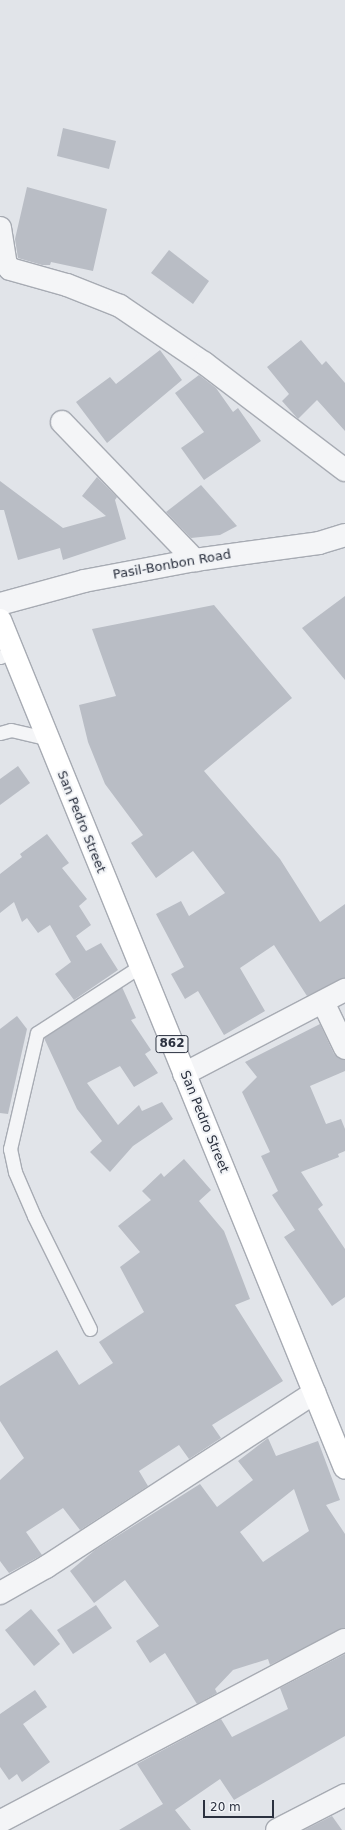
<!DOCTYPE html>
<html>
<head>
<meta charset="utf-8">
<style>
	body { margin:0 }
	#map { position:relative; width:345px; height:1830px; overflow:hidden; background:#e1e4e9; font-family:"DejaVu Sans",sans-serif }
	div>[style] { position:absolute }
	.building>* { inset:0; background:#b9bdc5 }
	.roads { filter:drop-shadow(1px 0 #a7abb3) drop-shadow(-1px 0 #a7abb3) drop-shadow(0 1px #a7abb3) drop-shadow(0 -1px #a7abb3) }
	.service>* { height:13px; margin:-6.5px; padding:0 6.5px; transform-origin:6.5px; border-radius:6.5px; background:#f4f5f7 }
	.minor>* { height:22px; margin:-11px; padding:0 11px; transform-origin:11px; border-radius:11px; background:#f4f5f7 }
	.tertiary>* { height:22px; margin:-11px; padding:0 11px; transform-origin:11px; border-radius:11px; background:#f4f5f7 }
	.primary>* { height:22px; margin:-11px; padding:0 11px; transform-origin:11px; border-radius:11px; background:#fff }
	span { translate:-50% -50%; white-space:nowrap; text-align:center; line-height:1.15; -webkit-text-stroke:4px #f1f3f6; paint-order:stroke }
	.shield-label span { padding:1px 3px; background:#f1f3f6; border:1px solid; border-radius:3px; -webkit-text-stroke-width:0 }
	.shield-label { font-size:12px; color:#2b313f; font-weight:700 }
	.street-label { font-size:13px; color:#2b313f }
	.scale { position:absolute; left:203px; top:1800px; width:71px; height:18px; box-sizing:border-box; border:2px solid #2b313f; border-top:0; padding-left:5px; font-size:12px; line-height:14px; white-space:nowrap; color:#2b313f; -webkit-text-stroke:3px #f1f3f6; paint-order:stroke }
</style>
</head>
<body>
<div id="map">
	<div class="building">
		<i style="clip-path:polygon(63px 128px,116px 141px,109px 169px,57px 156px)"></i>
		<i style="clip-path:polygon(27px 187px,107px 209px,93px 271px,51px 262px,50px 265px,42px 265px,18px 258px,15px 239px)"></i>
		<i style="clip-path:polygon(169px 250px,209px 281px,193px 304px,151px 273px)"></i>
		<i style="clip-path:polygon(301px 340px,322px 365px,326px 361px,345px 383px,345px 431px,317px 400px,298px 419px,282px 401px,289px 394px,267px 367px)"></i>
		<i style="clip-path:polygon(160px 350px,182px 380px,107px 443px,76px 402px,110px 377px,116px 384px)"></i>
		<i style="clip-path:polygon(199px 375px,216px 388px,233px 412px,238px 408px,261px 441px,204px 480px,181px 448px,204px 432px,175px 393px)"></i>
		<i style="clip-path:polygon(97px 477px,117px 497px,115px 500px,126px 539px,63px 560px,60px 548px,18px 560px,4px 510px,0 510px,0 481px,63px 528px,106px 516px,82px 496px)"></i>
		<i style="clip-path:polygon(201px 485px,237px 526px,220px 535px,191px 538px,166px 512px)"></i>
		<i style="clip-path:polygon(345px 596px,345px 680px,302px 628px)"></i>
		<i style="clip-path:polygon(214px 605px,292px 698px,204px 771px,280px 859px,320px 922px,345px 904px,345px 978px,307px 996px,274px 945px,240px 968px,265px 1011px,224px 1035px,198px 991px,185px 999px,171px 974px,184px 967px,156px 914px,181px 901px,189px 916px,225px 893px,193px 851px,156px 878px,131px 843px,143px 835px,105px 784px,88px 742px,79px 705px,116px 696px,92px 629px)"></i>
		<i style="clip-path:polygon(18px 766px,30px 783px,0 805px,0 779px)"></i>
		<i style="clip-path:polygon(47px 834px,69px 863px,62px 868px,87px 899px,79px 906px,91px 925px,76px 936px,86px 951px,101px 943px,118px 970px,74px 1000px,55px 974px,71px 962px,50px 925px,38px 933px,27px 918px,22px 922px,14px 902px,0 913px,0 874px,22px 857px,20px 854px)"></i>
		<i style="clip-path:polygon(122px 987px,136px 1018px,131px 1020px,151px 1050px,145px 1054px,158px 1073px,134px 1087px,120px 1066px,87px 1083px,118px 1125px,139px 1105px,142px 1111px,162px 1102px,173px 1119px,133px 1146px,110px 1172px,90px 1152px,102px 1141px,77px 1109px,44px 1038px)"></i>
		<i style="clip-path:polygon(17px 1016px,27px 1029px,8px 1114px,0 1113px,0 1029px)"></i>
		<i style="clip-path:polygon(320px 1024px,334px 1054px,345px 1060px,345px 1071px,310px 1086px,326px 1124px,341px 1119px,345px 1129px,345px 1151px,338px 1154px,339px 1157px,301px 1172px,323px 1205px,318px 1209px,345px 1249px,345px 1297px,332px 1306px,284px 1237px,295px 1230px,272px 1195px,278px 1191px,261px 1156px,270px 1152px,242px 1092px,257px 1077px,245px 1062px)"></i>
		<i style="clip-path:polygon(184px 1159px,211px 1190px,199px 1201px,224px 1231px,250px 1299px,235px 1305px,283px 1381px,212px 1425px,221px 1438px,189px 1459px,179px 1445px,139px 1471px,148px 1486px,80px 1530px,63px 1508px,26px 1532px,42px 1555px,9px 1573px,0 1561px,0 1480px,24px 1458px,0 1421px,0 1386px,57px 1350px,79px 1385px,113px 1363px,99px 1342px,144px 1312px,120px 1267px,140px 1252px,118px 1226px,151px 1200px,142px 1191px,161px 1173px,164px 1177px)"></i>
		<i style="clip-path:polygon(evenodd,268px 1438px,276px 1456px,318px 1441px,340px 1500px,326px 1505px,345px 1534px,345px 1628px,270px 1665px,268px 1659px,233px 1670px,215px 1689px,217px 1693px,197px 1704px,165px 1653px,150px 1663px,136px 1641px,159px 1626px,125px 1580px,94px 1603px,70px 1571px,95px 1550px,200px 1484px,217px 1507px,253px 1480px,238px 1461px,268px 1438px,294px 1489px,309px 1531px,263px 1562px,240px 1532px,294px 1489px)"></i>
		<i style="clip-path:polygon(96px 1605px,112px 1628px,73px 1654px,57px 1630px)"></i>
		<i style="clip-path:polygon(31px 1609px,60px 1644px,34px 1666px,5px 1630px)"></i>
		<i style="clip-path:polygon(345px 1654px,345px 1736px,234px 1800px,220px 1779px,175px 1810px,191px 1830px,119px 1830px,163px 1804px,137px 1764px,221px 1719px,232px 1737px,288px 1709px,280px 1688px)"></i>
		<i style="clip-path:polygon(35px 1690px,47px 1707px,23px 1724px,50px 1762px,22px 1782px,17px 1774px,9px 1780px,0 1767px,0 1714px)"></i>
		<i style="clip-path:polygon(332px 1816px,342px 1830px,304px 1830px)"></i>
	</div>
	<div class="roads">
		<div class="service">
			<i style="left:0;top:657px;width:13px;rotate:-23deg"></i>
			<i style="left:0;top:733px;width:11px;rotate:-15deg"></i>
			<i style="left:11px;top:730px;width:37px;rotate:13deg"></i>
			<i style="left:90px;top:1329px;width:126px;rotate:-116.4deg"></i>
			<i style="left:34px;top:1216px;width:48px;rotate:-113.4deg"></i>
			<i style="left:15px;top:1172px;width:24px;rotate:-102deg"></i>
			<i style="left:10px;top:1149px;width:119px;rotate:-76.9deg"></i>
			<i style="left:37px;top:1033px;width:121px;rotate:-32.9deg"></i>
		</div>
		<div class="minor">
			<i style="left:0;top:228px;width:36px;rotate:81deg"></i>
			<i style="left:6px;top:264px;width:6px;rotate:51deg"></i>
			<i style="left:10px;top:269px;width:59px;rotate:15.7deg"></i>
			<i style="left:67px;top:285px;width:57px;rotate:21.6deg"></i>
			<i style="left:120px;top:306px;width:102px;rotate:34.2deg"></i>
			<i style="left:204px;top:363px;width:177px;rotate:37.2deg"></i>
			<i style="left:62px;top:422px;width:192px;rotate:46.1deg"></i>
			<i style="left:323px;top:1002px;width:51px;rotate:64.4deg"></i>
			<i style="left:184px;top:1074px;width:182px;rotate:-27.6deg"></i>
			<i style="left:0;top:1593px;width:53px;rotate:-29.5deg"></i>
			<i style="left:46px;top:1567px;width:320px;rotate:-33deg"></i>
			<i style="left:3px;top:1820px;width:386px;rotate:-27.8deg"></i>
		</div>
		<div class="tertiary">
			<i style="left:0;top:604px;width:87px;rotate:-15.3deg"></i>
			<i style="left:84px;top:581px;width:113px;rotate:-10.7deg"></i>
			<i style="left:195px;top:560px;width:125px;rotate:-7.8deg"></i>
			<i style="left:319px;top:543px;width:27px;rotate:-17deg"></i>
			<i style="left:277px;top:1830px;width:76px;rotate:-27.2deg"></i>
		</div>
		<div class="primary">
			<i style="left:0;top:620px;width:915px;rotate:67.86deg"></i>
		</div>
	</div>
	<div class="shield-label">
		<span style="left:172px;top:1044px">862</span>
	</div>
	<div class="street-label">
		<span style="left:172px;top:565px;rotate:-10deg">Pasil-Bonbon Road</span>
		<span style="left:81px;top:822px;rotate:68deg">San Pedro Street</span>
		<span style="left:204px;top:1122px;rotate:68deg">San Pedro Street</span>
	</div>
	<div class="scale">20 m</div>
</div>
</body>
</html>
